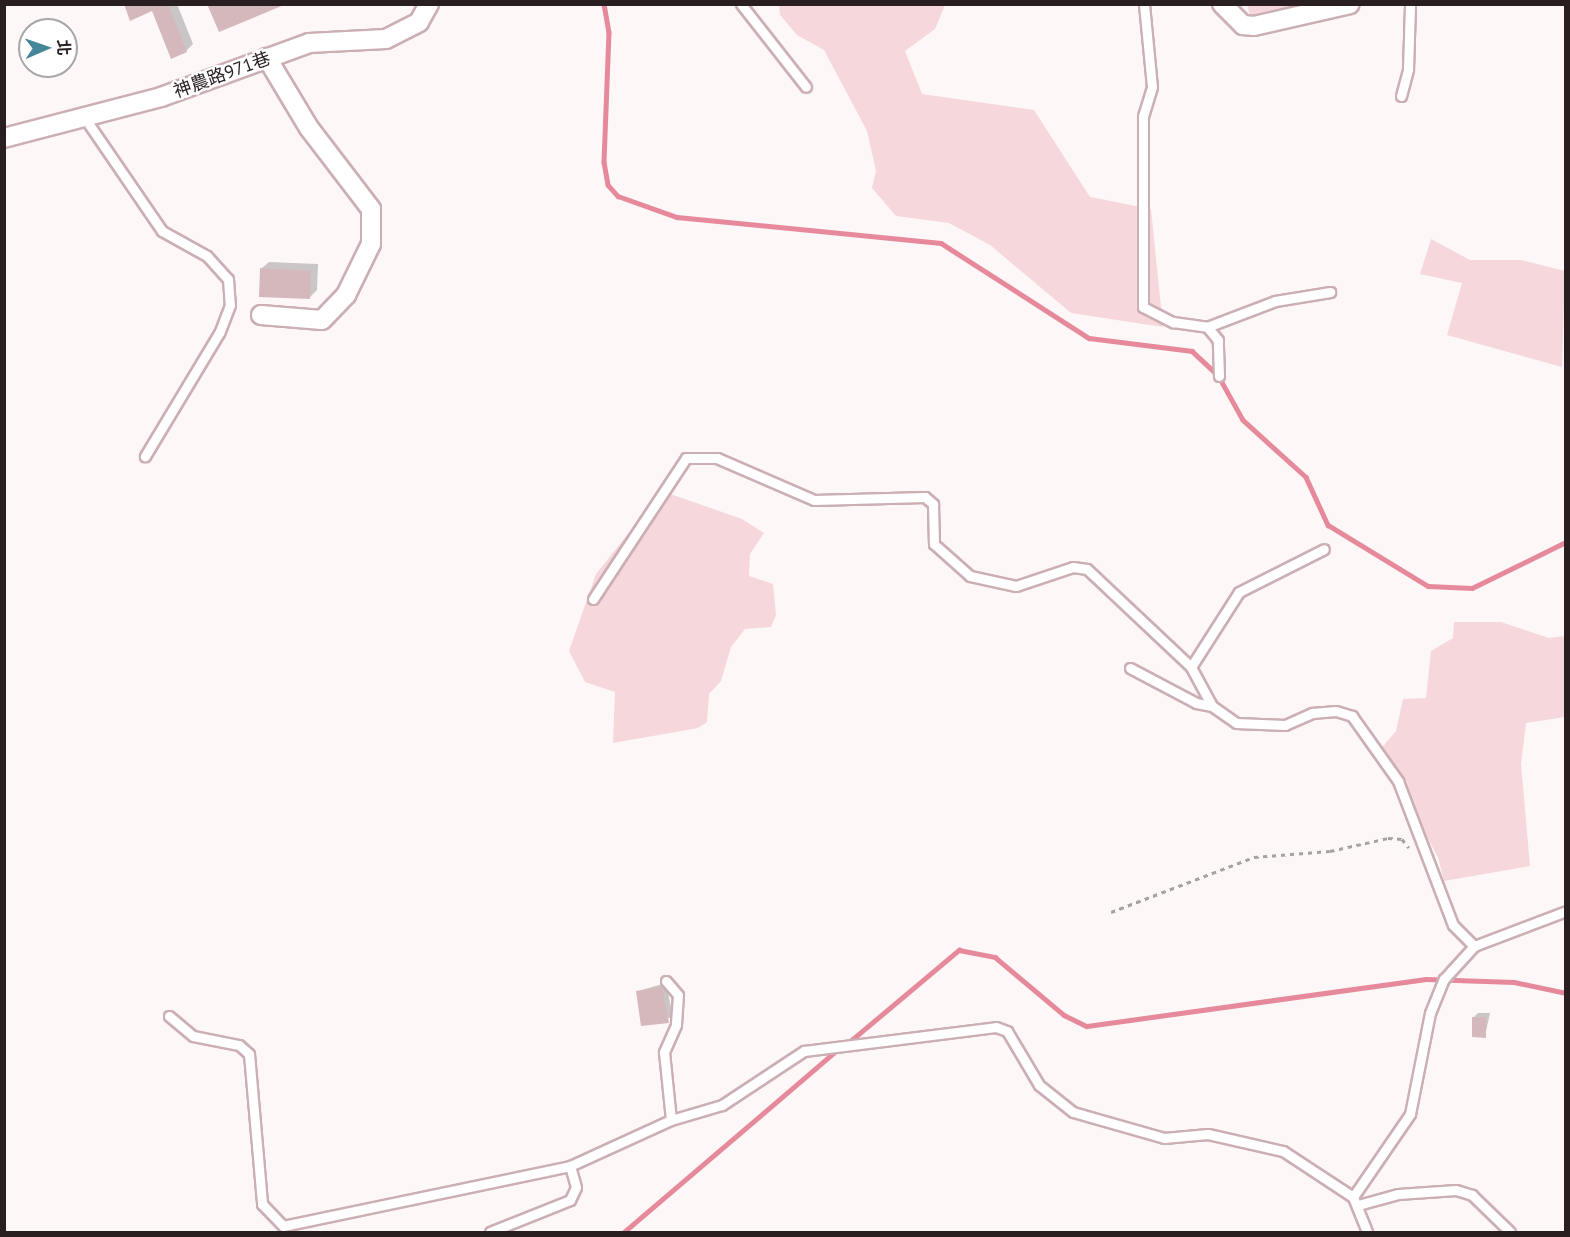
<!DOCTYPE html>
<html>
<head>
<meta charset="utf-8">
<style>
	body { margin:0 }
	#map { position:relative; width:1570px; height:1237px; overflow:hidden; background:#fdf7f8; font-family:"PT Sans","Noto Sans TC",sans-serif }
	div>[style] { position:absolute }
	.green>* { inset:0; background:#f6d7dc }
	.shadow>* { inset:0; background:#0003 }
	.stream>* { height:4.5px; margin:-2.25px; padding:0 2.25px; transform-origin:2.25px; border-radius:2.25px; background:#e6899a }
	.building>* { inset:0; background:#d4b8bc }
	.path>* { height:3px; margin-top:-1.5px; transform-origin:0; background:repeating-linear-gradient(90deg,#a8a0a2 0 4.5px,transparent 0 9px) }
	.roads { filter:drop-shadow(2px 0 #cbafb3) drop-shadow(-2px 0 #cbafb3) drop-shadow(0 2px #cbafb3) drop-shadow(0 -2px #cbafb3) }
	.lane>* { height:9px; margin:-4.5px; padding:0 4.5px; transform-origin:4.5px; border-radius:4.5px; background:#fff }
	.street>* { height:18px; margin:-9px; padding:0 9px; transform-origin:9px; border-radius:9px; background:#fff }
	span { translate:-50% -50%; white-space:nowrap; text-align:center; line-height:1.15; -webkit-text-stroke:4.5px #fff; paint-order:stroke }
	.street-label { font-size:18px; color:#291e20 }
	.frame { position:absolute; inset:0; border:6px solid #291e20; pointer-events:none }
	.north { position:absolute; left:18px; top:18px; width:60px; height:60px; box-sizing:border-box; background:#fff; border:2px solid #a9a5a6; border-radius:50%; rotate:88deg; font-size:16px; font-weight:700; line-height:24px; text-align:center; color:#291e20 }
	.north::after { content:''; display:block; margin:auto; width:21px; height:27px; background:#458698; clip-path:polygon(50% 0,100% 100%,50% 72%,0 100%) }
</style>
</head>
<body>
<div id="map">
	<div class="green">
		<i style="clip-path:polygon(1247px 4px,1317px 5px,1262px 19px,1250px 16px)"></i>
		<i style="clip-path:polygon(779px 5px,945px 5px,935px 29px,905px 51px,922px 94px,1034px 110px,1090px 197px,1151px 209px,1163px 327px,1071px 313px,990px 245px,949px 223px,896px 216px,872px 188px,876px 171px,867px 131px,824px 50px,797px 35px,780px 15px)"></i>
		<i style="clip-path:polygon(1431px 239px,1470px 260px,1521px 260px,1565px 271px,1562px 367px,1447px 335px,1462px 283px,1420px 274px)"></i>
		<i style="clip-path:polygon(662px 491px,742px 519px,764px 533px,750px 554px,749px 576px,773px 584px,776px 615px,771px 627px,745px 629px,731px 647px,721px 681px,709px 694px,707px 722px,698px 728px,613px 743px,615px 692px,585px 682px,569px 651px,596px 574px)"></i>
		<i style="clip-path:polygon(1454px 622px,1501px 622px,1549px 638px,1565px 636px,1565px 717px,1526px 723px,1521px 764px,1530px 866px,1444px 881px,1438px 857px,1379px 751px,1396px 731px,1403px 699px,1426px 698px,1431px 651px,1453px 638px)"></i>
	</div>
	<div class="shadow">
		<i style="clip-path:polygon(125px 4px,177px 4px,193px 44px,186px 51px,153px 9px)"></i>
		<i style="clip-path:polygon(269px 262px,318px 264px,317px 290px,309px 298px,261px 269px)"></i>
		<i style="clip-path:polygon(666px 983px,673px 1017px,642px 1025px,638px 991px)"></i>
		<i style="clip-path:polygon(1478px 1013px,1490px 1013px,1485px 1036px,1474px 1017px)"></i>
	</div>
	<div class="stream">
		<i style="left:604px;top:4px;width:28px;rotate:80deg"></i>
		<i style="left:609px;top:32px;width:130px;rotate:92.2deg"></i>
		<i style="left:604px;top:162px;width:23px;rotate:80deg"></i>
		<i style="left:608px;top:185px;width:15px;rotate:48deg"></i>
		<i style="left:618px;top:196px;width:63px;rotate:19.6deg"></i>
		<i style="left:677px;top:217px;width:265px;rotate:5.6deg"></i>
		<i style="left:941px;top:243px;width:176px;rotate:32.7deg"></i>
		<i style="left:1089px;top:338px;width:104px;rotate:7.2deg"></i>
		<i style="left:1192px;top:351px;width:35px;rotate:43deg"></i>
		<i style="left:1218px;top:375px;width:51px;rotate:60.9deg"></i>
		<i style="left:1243px;top:420px;width:85px;rotate:42.1deg"></i>
		<i style="left:1306px;top:477px;width:53px;rotate:65.4deg"></i>
		<i style="left:1328px;top:525px;width:117px;rotate:31.4deg"></i>
		<i style="left:1428px;top:586px;width:44px;rotate:2.6deg"></i>
		<i style="left:1472px;top:588px;width:105px;rotate:-26.1deg"></i>
		<i style="left:848px;top:1043px;width:145px;rotate:-40deg"></i>
		<i style="left:959px;top:950px;width:37px;rotate:11deg"></i>
		<i style="left:995px;top:957px;width:90px;rotate:40deg"></i>
		<i style="left:1064px;top:1015px;width:25px;rotate:26deg"></i>
		<i style="left:1087px;top:1026px;width:342px;rotate:-7.9deg"></i>
		<i style="left:1426px;top:979px;width:88px;rotate:2deg"></i>
		<i style="left:1514px;top:982px;width:53px;rotate:11.9deg"></i>
		<i style="left:624px;top:1232px;width:282px;rotate:-40.5deg"></i>
	</div>
	<div class="building">
		<i style="clip-path:polygon(124px 4px,168px 4px,187px 52px,171px 59px,152px 11px,130px 21px)"></i>
		<i style="clip-path:polygon(207px 4px,284px 4px,284px 5px,219px 32px)"></i>
		<i style="clip-path:polygon(260px 268px,311px 271px,310px 299px,259px 297px)"></i>
		<i style="clip-path:polygon(662px 987px,669px 1023px,641px 1026px,636px 991px)"></i>
		<i style="clip-path:polygon(1472px 1017px,1486px 1017px,1486px 1038px,1472px 1037px)"></i>
	</div>
	<div class="path">
		<i style="left:1111px;top:912px;width:153px;rotate:-21deg"></i>
		<i style="left:1254px;top:857px;width:76px;rotate:-4.5deg"></i>
		<i style="left:1330px;top:851px;width:59px;rotate:-12.6deg"></i>
		<i style="left:1388px;top:838px;width:14px;rotate:4deg"></i>
		<i style="left:1402px;top:839px;width:11px;rotate:52deg"></i>
	</div>
	<div class="roads">
		<div class="lane">
			<i style="left:741px;top:4px;width:105px;rotate:51.9deg"></i>
			<i style="left:1144px;top:4px;width:83px;rotate:84.5deg"></i>
			<i style="left:1152px;top:87px;width:30px;rotate:107deg"></i>
			<i style="left:1143px;top:116px;width:191px;rotate:90deg"></i>
			<i style="left:1143px;top:307px;width:34px;rotate:27deg"></i>
			<i style="left:1173px;top:322px;width:34px;rotate:8deg"></i>
			<i style="left:1401px;top:96px;width:28px;rotate:-75deg"></i>
			<i style="left:1408px;top:69px;width:65px;rotate:-88.2deg"></i>
			<i style="left:84px;top:117px;width:138px;rotate:55.6deg"></i>
			<i style="left:162px;top:231px;width:51px;rotate:29.1deg"></i>
			<i style="left:207px;top:256px;width:31px;rotate:48deg"></i>
			<i style="left:228px;top:279px;width:26px;rotate:86deg"></i>
			<i style="left:230px;top:305px;width:30px;rotate:111deg"></i>
			<i style="left:219px;top:333px;width:144px;rotate:121deg"></i>
			<i style="left:1219px;top:376px;width:36px;rotate:-92deg"></i>
			<i style="left:1218px;top:340px;width:17px;rotate:-130deg"></i>
			<i style="left:1207px;top:327px;width:73px;rotate:-20.9deg"></i>
			<i style="left:1275px;top:301px;width:56px;rotate:-9.3deg"></i>
			<i style="left:593px;top:599px;width:169px;rotate:-56.6deg"></i>
			<i style="left:686px;top:458px;width:31px"></i>
			<i style="left:717px;top:458px;width:106px;rotate:23.4deg"></i>
			<i style="left:814px;top:500px;width:111px;rotate:-1.5deg"></i>
			<i style="left:925px;top:497px;width:11px;rotate:41deg"></i>
			<i style="left:933px;top:504px;width:40px;rotate:88.6deg"></i>
			<i style="left:934px;top:544px;width:48px;rotate:41.6deg"></i>
			<i style="left:970px;top:576px;width:47px;rotate:12.3deg"></i>
			<i style="left:1016px;top:586px;width:60px;rotate:-18.4deg"></i>
			<i style="left:1073px;top:567px;width:14px;rotate:8deg"></i>
			<i style="left:1087px;top:569px;width:143px;rotate:43.3deg"></i>
			<i style="left:1130px;top:668px;width:75px;rotate:27.9deg"></i>
			<i style="left:1196px;top:703px;width:16px;rotate:11deg"></i>
			<i style="left:1212px;top:706px;width:29px;rotate:35deg"></i>
			<i style="left:1236px;top:723px;width:49px;rotate:2.3deg"></i>
			<i style="left:1285px;top:725px;width:30px;rotate:-24deg"></i>
			<i style="left:1312px;top:713px;width:24px;rotate:-5deg"></i>
			<i style="left:1336px;top:711px;width:17px;rotate:17deg"></i>
			<i style="left:1352px;top:716px;width:80px;rotate:54.7deg"></i>
			<i style="left:1398px;top:781px;width:154px;rotate:69.1deg"></i>
			<i style="left:1453px;top:925px;width:30px;rotate:45deg"></i>
			<i style="left:1212px;top:706px;width:44px;rotate:-118.3deg"></i>
			<i style="left:1191px;top:667px;width:89px;rotate:-57.4deg"></i>
			<i style="left:1239px;top:592px;width:95px;rotate:-26.8deg"></i>
			<i style="left:666px;top:981px;width:18px;rotate:49deg"></i>
			<i style="left:678px;top:995px;width:30px;rotate:94deg"></i>
			<i style="left:676px;top:1025px;width:30px;rotate:114deg"></i>
			<i style="left:664px;top:1052px;width:68px;rotate:84.1deg"></i>
			<i style="left:169px;top:1016px;width:31px;rotate:40deg"></i>
			<i style="left:193px;top:1036px;width:47px;rotate:11.1deg"></i>
			<i style="left:239px;top:1045px;width:13px;rotate:42deg"></i>
			<i style="left:249px;top:1054px;width:151px;rotate:85deg"></i>
			<i style="left:262px;top:1204px;width:30px;rotate:46deg"></i>
			<i style="left:283px;top:1226px;width:293px;rotate:-11.8deg"></i>
			<i style="left:570px;top:1166px;width:111px;rotate:-24.5deg"></i>
			<i style="left:671px;top:1120px;width:53px;rotate:-16.4deg"></i>
			<i style="left:722px;top:1105px;width:98px;rotate:-33.4deg"></i>
			<i style="left:804px;top:1051px;width:193px;rotate:-7.1deg"></i>
			<i style="left:996px;top:1027px;width:12px;rotate:20deg"></i>
			<i style="left:1007px;top:1031px;width:63px;rotate:59.3deg"></i>
			<i style="left:1039px;top:1085px;width:43px;rotate:38.5deg"></i>
			<i style="left:1073px;top:1112px;width:95px;rotate:15.9deg"></i>
			<i style="left:1164px;top:1138px;width:44px;rotate:-5.2deg"></i>
			<i style="left:1208px;top:1134px;width:77px;rotate:12.8deg"></i>
			<i style="left:1283px;top:1151px;width:84px;rotate:33.3deg"></i>
			<i style="left:1353px;top:1197px;width:38px;rotate:68deg"></i>
			<i style="left:1353px;top:1197px;width:101px;rotate:-55.5deg"></i>
			<i style="left:1410px;top:1114px;width:103px;rotate:-78.8deg"></i>
			<i style="left:1430px;top:1013px;width:37px;rotate:-68deg"></i>
			<i style="left:1444px;top:979px;width:45px;rotate:-47.7deg"></i>
			<i style="left:1474px;top:946px;width:98px;rotate:-20.8deg"></i>
			<i style="left:1358px;top:1205px;width:41px;rotate:-15.4deg"></i>
			<i style="left:1398px;top:1194px;width:58px;rotate:-3.9deg"></i>
			<i style="left:1456px;top:1190px;width:17px;rotate:17deg"></i>
			<i style="left:1472px;top:1195px;width:53px;rotate:44.2deg"></i>
			<i style="left:490px;top:1232px;width:86px;rotate:-21.8deg"></i>
			<i style="left:570px;top:1200px;width:14px;rotate:-65deg"></i>
			<i style="left:576px;top:1187px;width:22px;rotate:-106deg"></i>
		</div>
		<div class="street">
			<i style="left:1222px;top:4px;width:30px;rotate:45deg"></i>
			<i style="left:1243px;top:25px;width:11px;rotate:5deg"></i>
			<i style="left:1254px;top:26px;width:98px;rotate:-12.9deg"></i>
			<i style="left:4px;top:138px;width:162px;rotate:-14.6deg"></i>
			<i style="left:161px;top:97px;width:158px;rotate:-20deg"></i>
			<i style="left:309px;top:43px;width:77px;rotate:-3deg"></i>
			<i style="left:386px;top:39px;width:37px;rotate:-27deg"></i>
			<i style="left:419px;top:22px;width:21px;rotate:-61deg"></i>
			<i style="left:261px;top:315px;width:61px;rotate:4.7deg"></i>
			<i style="left:322px;top:320px;width:35px;rotate:-46deg"></i>
			<i style="left:346px;top:295px;width:57px;rotate:-63.9deg"></i>
			<i style="left:371px;top:244px;width:35px;rotate:-90deg"></i>
			<i style="left:371px;top:209px;width:102px;rotate:-127.4deg"></i>
			<i style="left:309px;top:128px;width:82px;rotate:-121deg"></i>
		</div>
	</div>
	<div class="street-label">
		<span style="left:222px;top:75px;rotate:-20deg">神農路971巷</span>
	</div>
	<div class="frame"></div>
	<div class="north">北</div>
</div>
</body>
</html>
